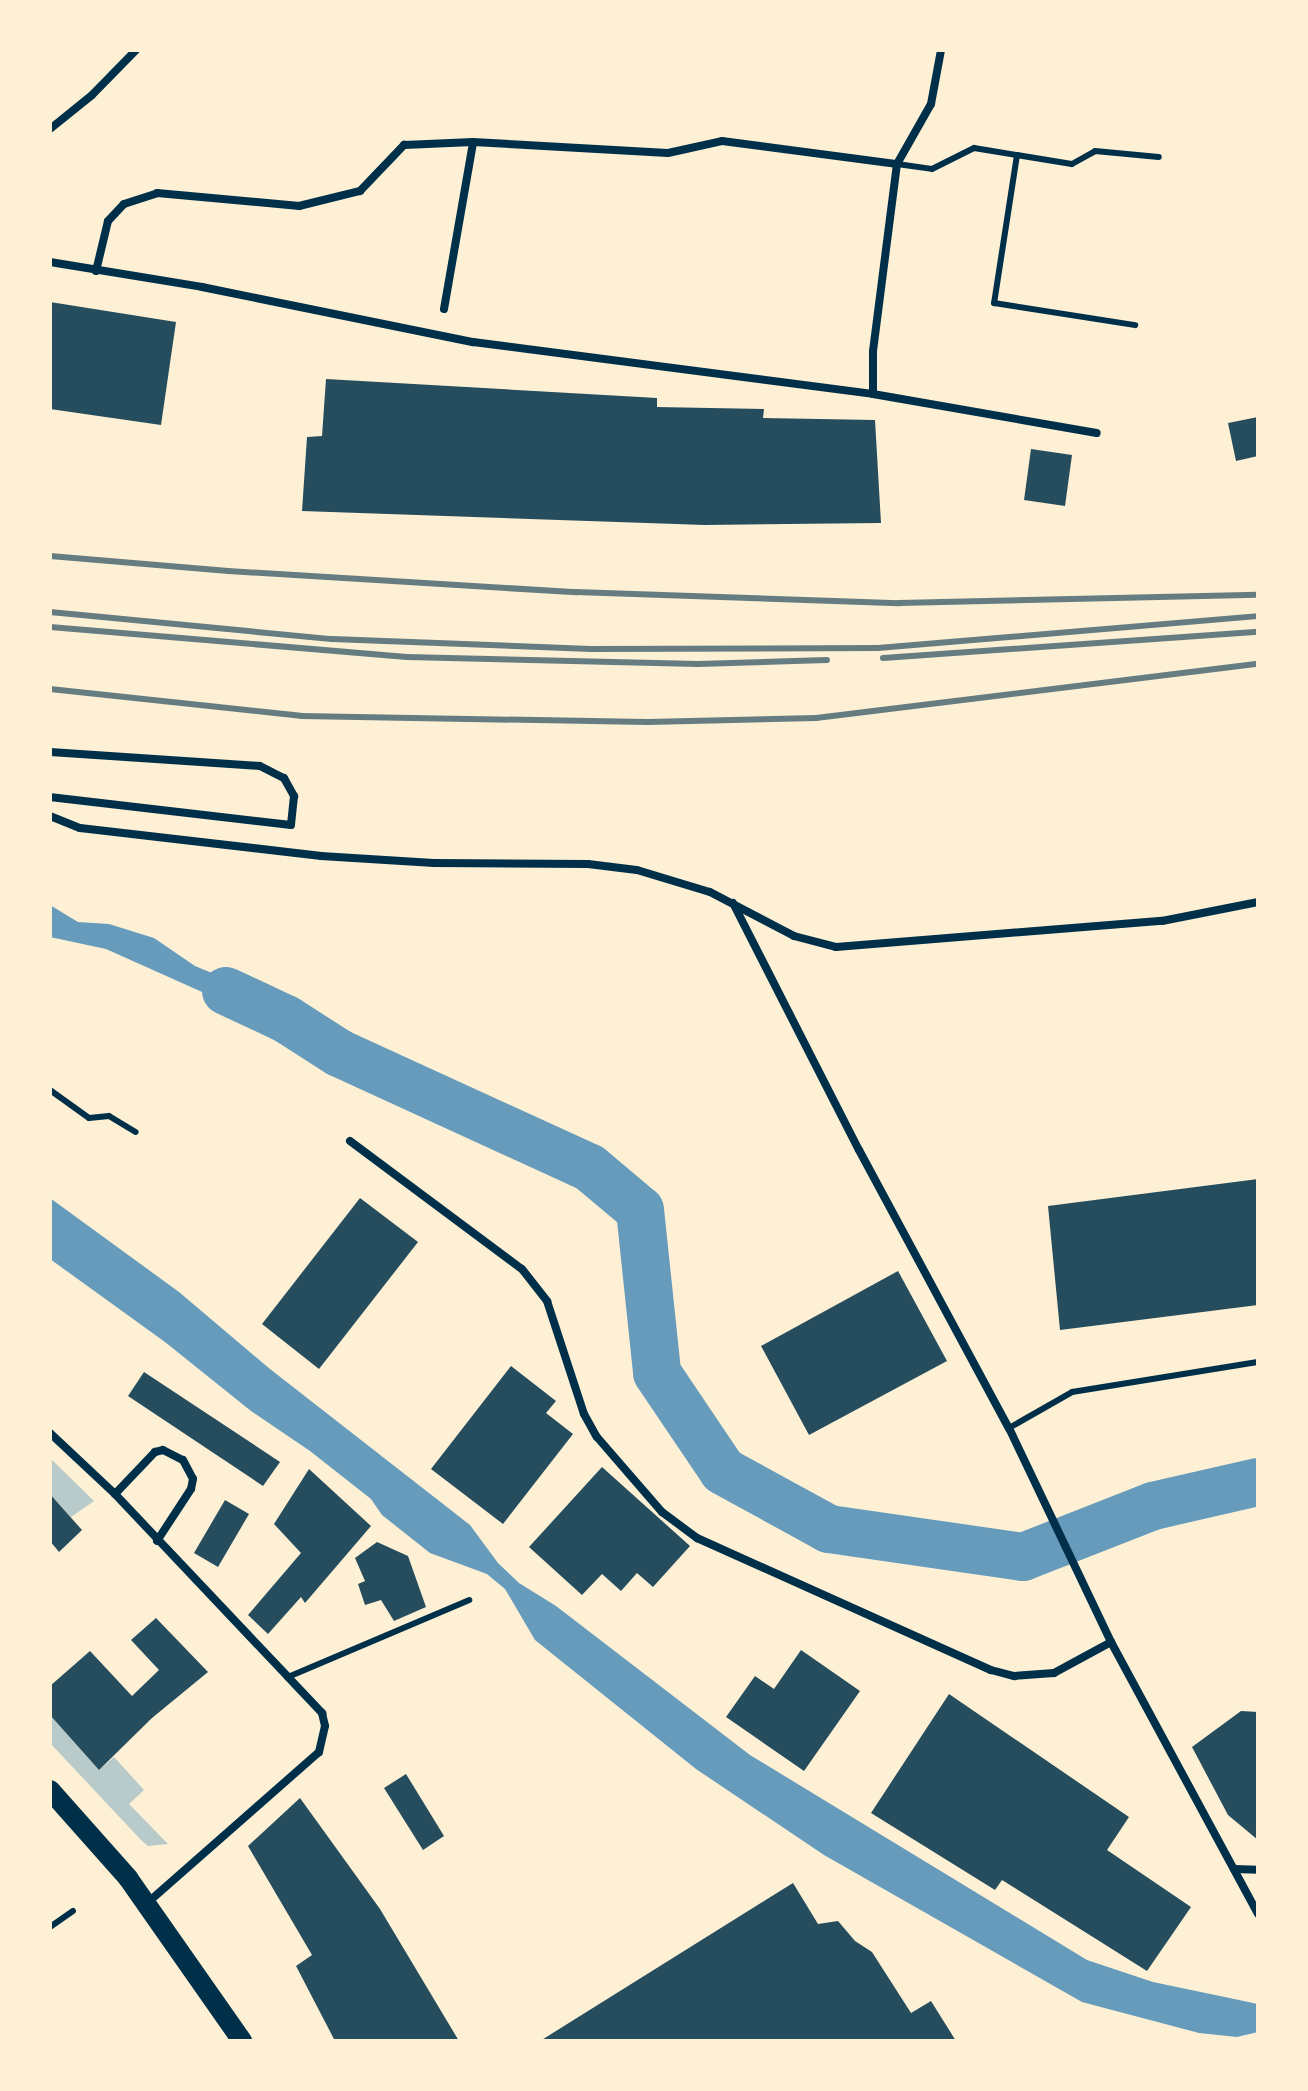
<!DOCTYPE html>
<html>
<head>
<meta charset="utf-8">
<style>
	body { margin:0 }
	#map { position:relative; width:1308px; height:2091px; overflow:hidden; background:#fdf0d5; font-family:Commissioner,sans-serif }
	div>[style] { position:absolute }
	.green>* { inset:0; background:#b9caca }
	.water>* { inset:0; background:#669bbc }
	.river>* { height:48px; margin:-24px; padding:0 24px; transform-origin:24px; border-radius:24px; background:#669bbc }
	.building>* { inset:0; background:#264d5e }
	.service>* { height:6px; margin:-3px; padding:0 3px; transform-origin:3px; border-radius:3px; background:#003049 }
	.minor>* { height:8px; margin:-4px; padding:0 4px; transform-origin:4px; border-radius:4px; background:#003049 }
	.primary>* { height:20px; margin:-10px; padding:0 10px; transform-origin:10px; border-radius:10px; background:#003049 }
	.rail>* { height:6px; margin:-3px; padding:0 3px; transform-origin:3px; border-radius:3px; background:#657d81 }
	span { translate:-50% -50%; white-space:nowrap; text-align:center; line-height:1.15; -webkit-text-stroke:6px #fdf0d5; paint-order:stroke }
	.frame { position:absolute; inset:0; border:52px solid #fdf0d5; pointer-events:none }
</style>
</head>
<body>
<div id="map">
	<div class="green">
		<i style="clip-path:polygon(50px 1458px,94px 1501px,71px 1517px,50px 1494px)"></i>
		<i style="clip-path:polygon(50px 1715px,99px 1770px,114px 1757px,144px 1790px,129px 1804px,168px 1844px,148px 1846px,141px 1840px,50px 1743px)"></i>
	</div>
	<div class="water">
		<i style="clip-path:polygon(50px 905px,78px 922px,109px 924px,154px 938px,195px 966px,294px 1007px,274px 1028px,220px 1000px,106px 949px,50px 937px)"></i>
		<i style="clip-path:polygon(50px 1198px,179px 1292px,270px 1369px,470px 1525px,498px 1563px,519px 1583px,556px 1606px,750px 1755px,1087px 1960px,1153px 1982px,1258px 2004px,1258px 2032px,1237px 2037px,1199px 2033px,1082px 2002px,824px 1855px,696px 1769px,535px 1640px,505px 1589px,487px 1574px,430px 1553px,382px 1515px,371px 1499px,310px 1451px,251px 1411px,165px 1342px,50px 1259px)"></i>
	</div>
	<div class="river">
		<i style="left:226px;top:991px;width:66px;rotate:25deg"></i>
		<i style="left:286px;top:1019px;width:63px;rotate:32.7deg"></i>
		<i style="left:339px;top:1053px;width:276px;rotate:24.6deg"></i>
		<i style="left:590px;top:1168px;width:65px;rotate:40deg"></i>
		<i style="left:640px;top:1210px;width:164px;rotate:84deg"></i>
		<i style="left:657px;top:1373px;width:118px;rotate:56deg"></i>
		<i style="left:723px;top:1471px;width:121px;rotate:28.7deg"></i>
		<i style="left:829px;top:1529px;width:196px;rotate:8.2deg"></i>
		<i style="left:1023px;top:1557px;width:140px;rotate:-21.4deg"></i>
		<i style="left:1153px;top:1506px;width:108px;rotate:-12.9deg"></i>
	</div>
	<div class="building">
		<i style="clip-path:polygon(50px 302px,176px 322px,161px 425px,50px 409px)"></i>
		<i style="clip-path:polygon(326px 379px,657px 398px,657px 407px,764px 409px,763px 418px,875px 420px,881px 523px,705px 525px,302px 511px,307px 437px,322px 436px)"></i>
		<i style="clip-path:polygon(1258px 417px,1258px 456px,1236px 461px,1228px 423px)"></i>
		<i style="clip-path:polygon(1031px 449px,1072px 455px,1065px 506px,1024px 500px)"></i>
		<i style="clip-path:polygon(1258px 1179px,1258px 1305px,1060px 1330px,1048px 1206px)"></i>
		<i style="clip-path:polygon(360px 1198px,418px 1242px,319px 1369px,262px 1324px)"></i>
		<i style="clip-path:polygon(898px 1271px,947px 1361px,809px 1435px,761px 1346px)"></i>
		<i style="clip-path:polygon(511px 1366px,556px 1401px,546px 1413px,573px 1434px,503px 1524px,431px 1469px)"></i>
		<i style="clip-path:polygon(144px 1372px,280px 1462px,263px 1486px,128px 1396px)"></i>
		<i style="clip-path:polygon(602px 1467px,690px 1546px,653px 1587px,637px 1573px,621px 1591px,602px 1574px,582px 1595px,529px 1547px)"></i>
		<i style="clip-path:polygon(309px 1469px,371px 1526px,305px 1603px,301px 1597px,268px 1634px,248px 1615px,301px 1553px,274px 1524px)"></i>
		<i style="clip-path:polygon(50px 1494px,82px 1530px,59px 1552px,50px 1541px)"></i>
		<i style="clip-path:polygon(225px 1500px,249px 1514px,218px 1567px,194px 1553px)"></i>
		<i style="clip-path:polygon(377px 1542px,408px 1556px,426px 1607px,394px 1621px,381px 1600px,365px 1605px,358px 1584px,365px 1581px,355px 1558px)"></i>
		<i style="clip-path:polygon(156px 1618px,208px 1672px,152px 1718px,99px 1770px,50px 1715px,50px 1686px,90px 1651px,132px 1696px,159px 1670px,131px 1640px)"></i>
		<i style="clip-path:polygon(801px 1650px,860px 1691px,804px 1771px,726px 1717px,755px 1676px,774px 1689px)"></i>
		<i style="clip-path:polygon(949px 1694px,1129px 1817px,1107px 1850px,1191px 1907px,1147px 1971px,1002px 1880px,995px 1890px,871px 1813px)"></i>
		<i style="clip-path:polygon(1241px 1711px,1258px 1712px,1258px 1840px,1228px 1815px,1192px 1747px)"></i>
		<i style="clip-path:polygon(406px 1774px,444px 1836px,423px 1850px,384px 1788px)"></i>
		<i style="clip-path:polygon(300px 1798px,380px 1909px,459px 2041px,335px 2041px,296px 1966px,312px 1955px,248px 1846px)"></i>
		<i style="clip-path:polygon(793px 1883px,818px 1924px,838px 1921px,855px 1941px,872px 1952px,911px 2013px,931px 2001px,956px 2041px,540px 2041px)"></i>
	</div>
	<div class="service">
		<i style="left:1017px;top:155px;width:150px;rotate:98.8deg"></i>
		<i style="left:994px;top:303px;width:143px;rotate:8.9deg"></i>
		<i style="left:897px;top:164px;width:35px;rotate:8deg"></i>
		<i style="left:932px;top:169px;width:47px;rotate:-26.6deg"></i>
		<i style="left:974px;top:148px;width:99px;rotate:9.3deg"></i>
		<i style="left:1072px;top:164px;width:26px;rotate:-29deg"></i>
		<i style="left:1095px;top:151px;width:64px;rotate:5.4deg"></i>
		<i style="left:50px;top:1090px;width:48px;rotate:35.7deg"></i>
		<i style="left:89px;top:1118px;width:20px;rotate:-6deg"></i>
		<i style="left:109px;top:1116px;width:31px;rotate:31deg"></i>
		<i style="left:1009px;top:1428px;width:73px;rotate:-29.7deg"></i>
		<i style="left:1072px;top:1392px;width:188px;rotate:-9.2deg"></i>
		<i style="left:288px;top:1677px;width:197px;rotate:-23deg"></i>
		<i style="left:50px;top:1927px;width:28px;rotate:-35deg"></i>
	</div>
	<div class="minor">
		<i style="left:50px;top:129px;width:54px;rotate:-39deg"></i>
		<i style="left:92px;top:95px;width:63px;rotate:-45.6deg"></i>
		<i style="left:50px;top:262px;width:154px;rotate:9.3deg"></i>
		<i style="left:202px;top:287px;width:277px;rotate:11.5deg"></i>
		<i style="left:473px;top:342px;width:403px;rotate:7.4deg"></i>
		<i style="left:873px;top:394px;width:227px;rotate:9.9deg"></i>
		<i style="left:96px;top:271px;width:51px;rotate:-76.5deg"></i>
		<i style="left:108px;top:221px;width:23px;rotate:-47deg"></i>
		<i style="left:124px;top:204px;width:35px;rotate:-18deg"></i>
		<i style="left:157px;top:193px;width:143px;rotate:5.2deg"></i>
		<i style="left:299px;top:206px;width:63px;rotate:-13.8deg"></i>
		<i style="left:360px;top:191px;width:64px;rotate:-46.3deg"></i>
		<i style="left:404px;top:145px;width:69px;rotate:-2.5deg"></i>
		<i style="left:473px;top:142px;width:195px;rotate:3.2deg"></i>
		<i style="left:668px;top:153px;width:55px;rotate:-12.5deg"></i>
		<i style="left:722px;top:141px;width:177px;rotate:7.5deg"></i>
		<i style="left:444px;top:309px;width:169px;rotate:-80.1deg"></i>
		<i style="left:873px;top:394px;width:43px;rotate:-90deg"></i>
		<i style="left:873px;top:351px;width:189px;rotate:-82.7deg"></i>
		<i style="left:897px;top:164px;width:69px;rotate:-60.5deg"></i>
		<i style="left:931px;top:104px;width:55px;rotate:-79.5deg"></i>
		<i style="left:50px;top:752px;width:210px;rotate:3.8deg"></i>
		<i style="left:260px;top:766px;width:27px;rotate:27deg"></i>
		<i style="left:284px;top:778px;width:21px;rotate:61deg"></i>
		<i style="left:294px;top:796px;width:29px;rotate:96deg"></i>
		<i style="left:291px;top:825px;width:243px;rotate:-173.4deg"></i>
		<i style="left:50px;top:816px;width:32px;rotate:22deg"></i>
		<i style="left:80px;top:828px;width:243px;rotate:6.6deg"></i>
		<i style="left:321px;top:856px;width:113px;rotate:3.5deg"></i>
		<i style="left:434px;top:863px;width:154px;rotate:0.4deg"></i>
		<i style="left:588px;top:864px;width:49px;rotate:7deg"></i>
		<i style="left:637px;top:870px;width:76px;rotate:16.8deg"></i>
		<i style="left:710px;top:892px;width:95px;rotate:27.6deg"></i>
		<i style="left:794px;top:936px;width:43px;rotate:14.7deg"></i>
		<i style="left:836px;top:947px;width:327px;rotate:-4.6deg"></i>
		<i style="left:1162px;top:921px;width:98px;rotate:-11.2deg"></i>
		<i style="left:733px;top:903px;width:277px;rotate:63deg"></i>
		<i style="left:859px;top:1150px;width:316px;rotate:61.7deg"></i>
		<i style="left:1009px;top:1428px;width:237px;rotate:64.5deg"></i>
		<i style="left:1111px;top:1642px;width:309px;rotate:61.6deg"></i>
		<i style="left:350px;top:1141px;width:214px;rotate:36.7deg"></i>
		<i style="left:522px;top:1269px;width:41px;rotate:52deg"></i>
		<i style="left:547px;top:1301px;width:119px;rotate:71.9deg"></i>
		<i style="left:584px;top:1414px;width:26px;rotate:61deg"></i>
		<i style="left:597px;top:1437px;width:99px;rotate:49.1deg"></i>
		<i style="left:662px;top:1512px;width:44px;rotate:36.6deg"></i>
		<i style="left:697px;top:1538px;width:322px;rotate:24.2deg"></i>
		<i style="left:991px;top:1670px;width:24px;rotate:15deg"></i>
		<i style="left:1014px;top:1676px;width:40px;rotate:-4.3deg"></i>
		<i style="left:1054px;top:1673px;width:65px;rotate:-28.5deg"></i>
		<i style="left:50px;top:1433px;width:89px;rotate:43.2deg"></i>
		<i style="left:115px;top:1494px;width:252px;rotate:46.6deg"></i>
		<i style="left:288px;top:1677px;width:50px;rotate:46.6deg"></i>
		<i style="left:322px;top:1713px;width:13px;rotate:77deg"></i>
		<i style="left:325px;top:1726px;width:27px;rotate:103deg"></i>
		<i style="left:319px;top:1752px;width:229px;rotate:138.7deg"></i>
		<i style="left:115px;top:1494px;width:58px;rotate:-46.4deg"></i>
		<i style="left:155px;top:1452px;width:8px;rotate:-14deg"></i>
		<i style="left:163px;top:1450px;width:22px;rotate:27deg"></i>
		<i style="left:183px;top:1460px;width:21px;rotate:62deg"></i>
		<i style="left:193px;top:1479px;width:10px;rotate:101deg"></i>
		<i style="left:191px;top:1489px;width:62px;rotate:123.2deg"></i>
		<i style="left:1234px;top:1869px;width:24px;rotate:2deg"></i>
	</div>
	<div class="primary">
		<i style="left:50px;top:1790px;width:118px;rotate:48.4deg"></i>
		<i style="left:128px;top:1878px;width:199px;rotate:55deg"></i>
	</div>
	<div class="rail">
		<i style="left:50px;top:556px;width:179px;rotate:4.8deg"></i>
		<i style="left:228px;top:571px;width:349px;rotate:3.5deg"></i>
		<i style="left:576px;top:592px;width:323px;rotate:2deg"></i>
		<i style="left:899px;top:603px;width:359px;rotate:-1.3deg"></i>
		<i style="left:50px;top:612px;width:283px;rotate:5.5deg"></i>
		<i style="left:332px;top:639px;width:259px;rotate:2.2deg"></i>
		<i style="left:591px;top:649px;width:287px;rotate:-0.2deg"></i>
		<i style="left:878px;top:648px;width:381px;rotate:-4.8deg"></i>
		<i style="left:50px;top:627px;width:358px;rotate:4.8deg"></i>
		<i style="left:407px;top:657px;width:291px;rotate:1.4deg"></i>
		<i style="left:698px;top:664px;width:129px;rotate:-1.8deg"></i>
		<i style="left:883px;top:658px;width:376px;rotate:-4deg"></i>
		<i style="left:50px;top:689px;width:252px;rotate:6.1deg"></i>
		<i style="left:301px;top:716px;width:347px;rotate:1deg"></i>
		<i style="left:648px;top:722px;width:168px;rotate:-1.4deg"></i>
		<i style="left:816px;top:718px;width:445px;rotate:-7deg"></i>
	</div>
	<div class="frame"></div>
</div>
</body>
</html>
